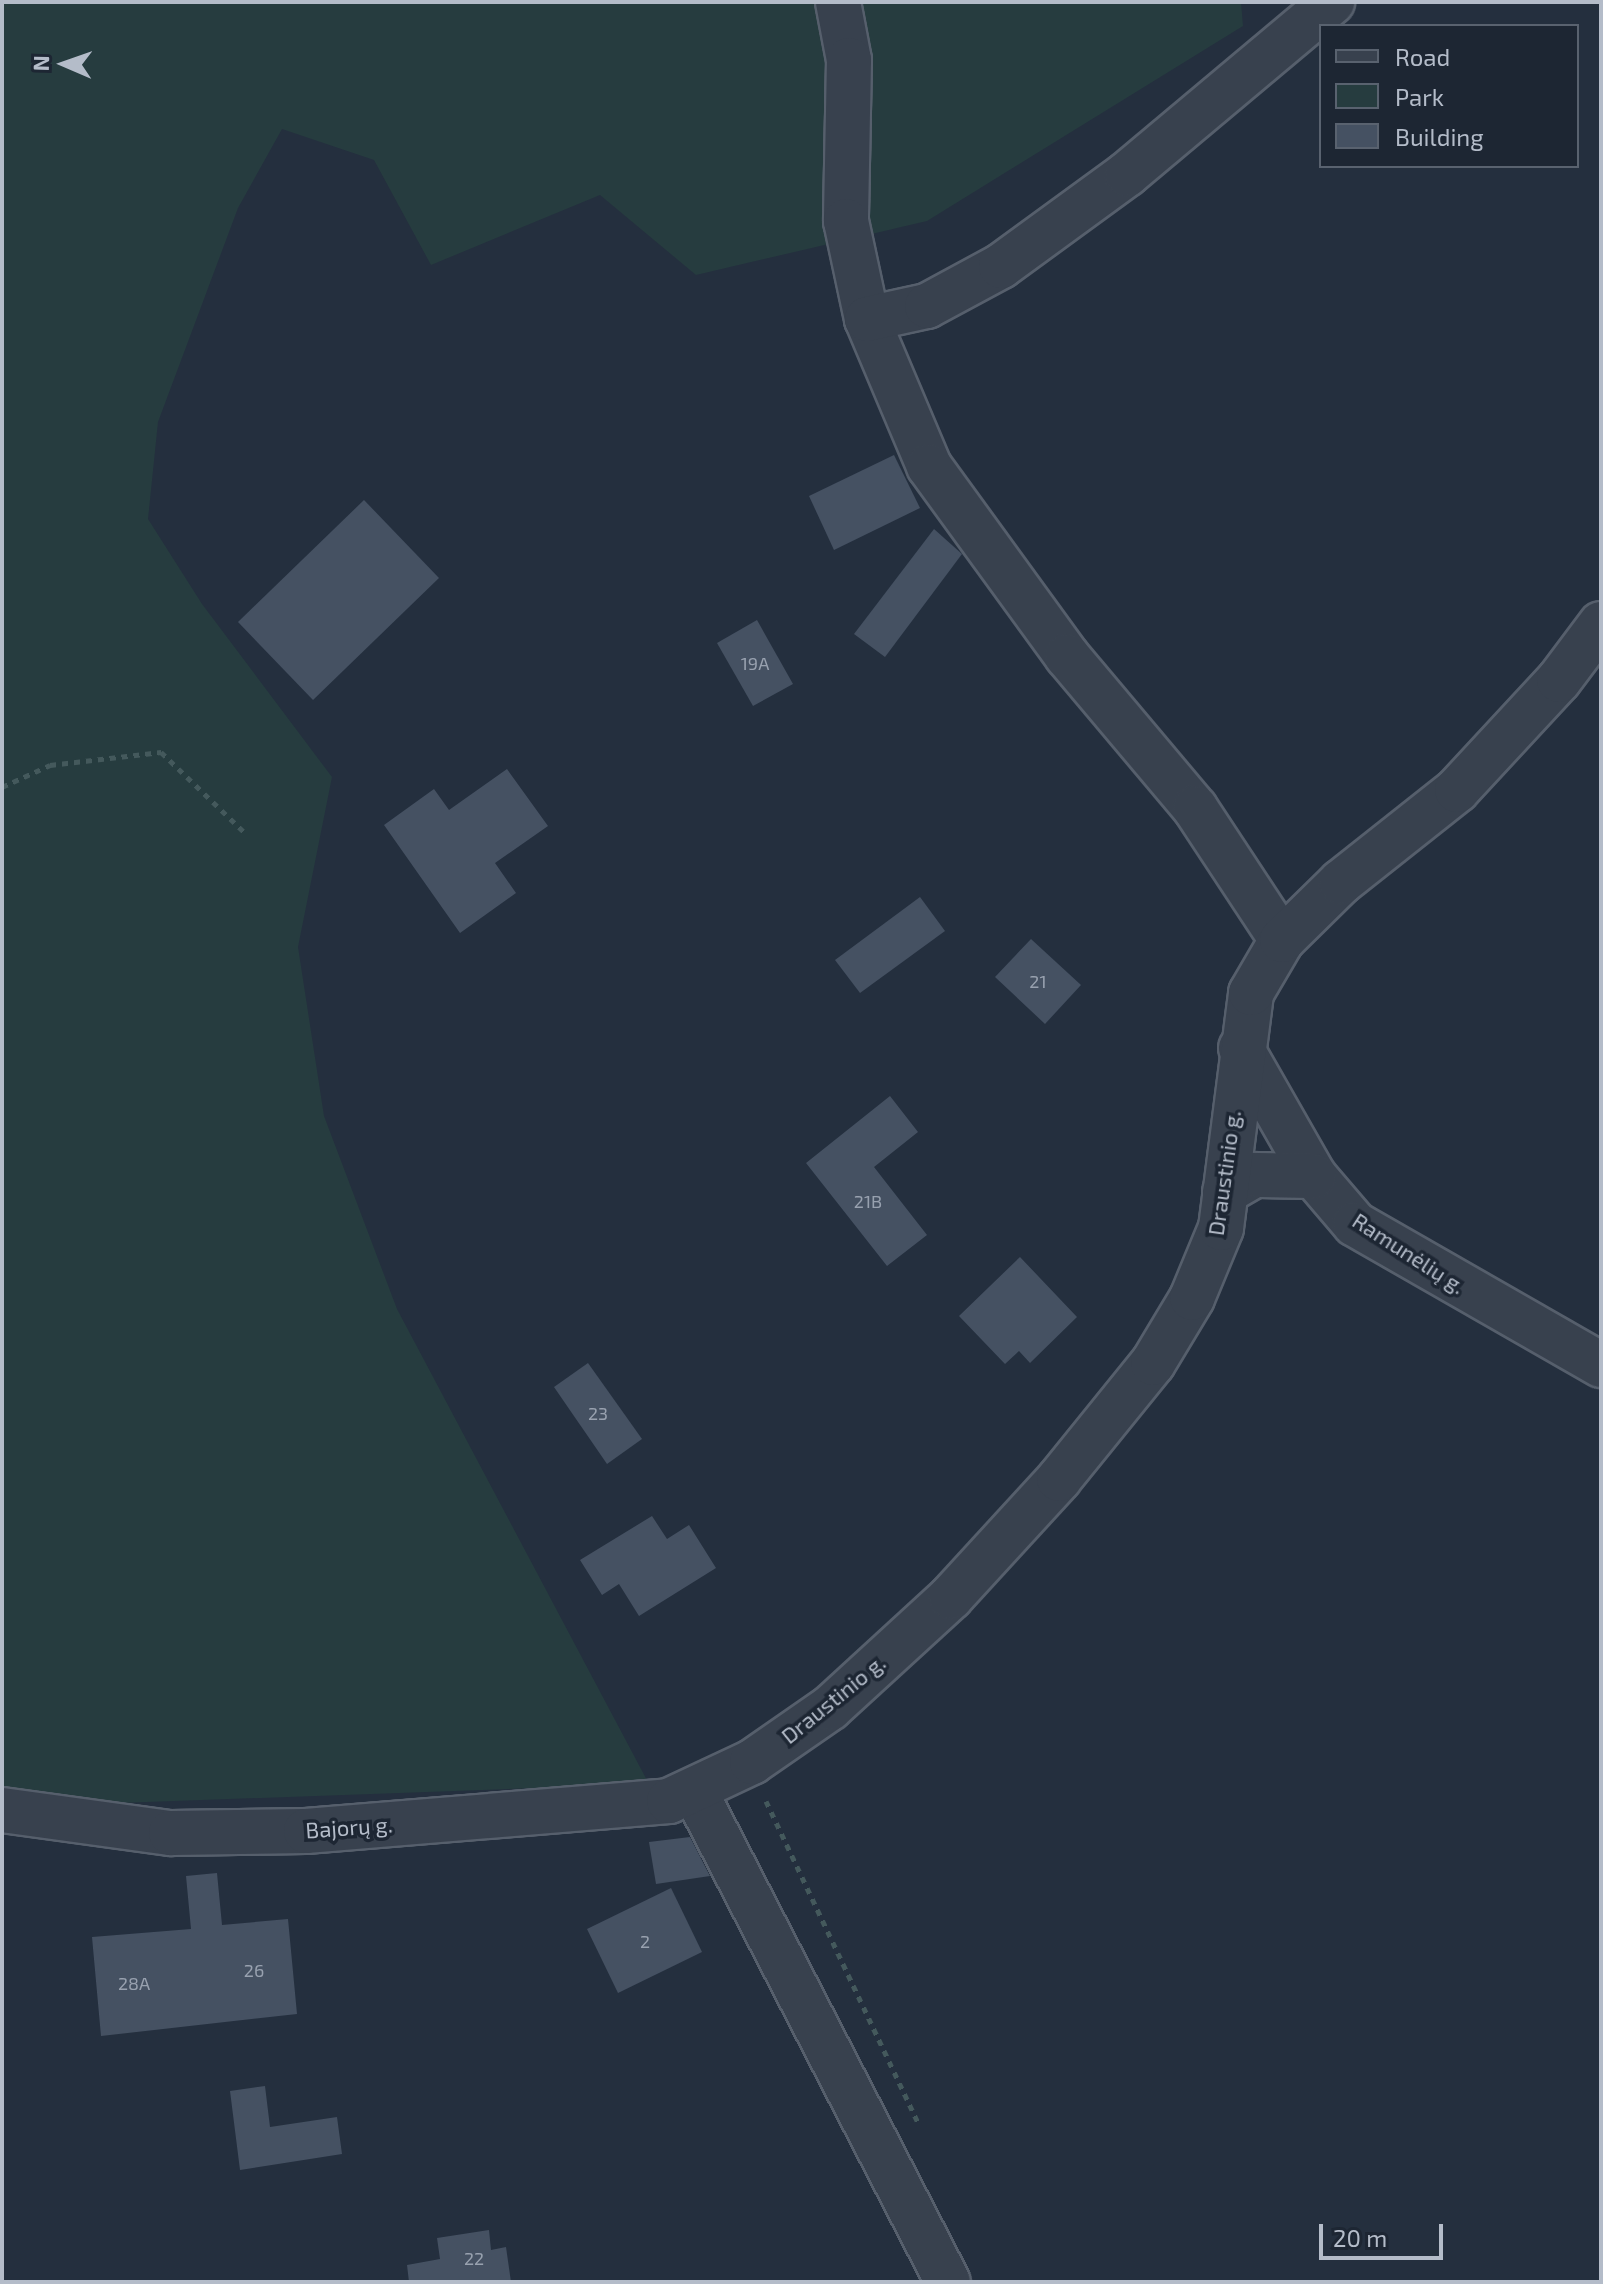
<!DOCTYPE html>
<html>
<head>
<meta charset="utf-8">
<style>
	body { margin:0 }
	#map { position:relative; width:1603px; height:2284px; overflow:hidden; background:#242f3e; font-family:"Exo 2",sans-serif }
	div>[style] { position:absolute }
	.green>* { inset:0; background:#263c3f }
	.building>* { inset:0; background:#455162 }
	.path>* { height:5px; margin-top:-2.5px; transform-origin:0; background:repeating-linear-gradient(90deg,#44595c 0 6px,transparent 0 12px) }
	.roads { filter:drop-shadow(2px 0 #565f6c) drop-shadow(-2px 0 #565f6c) drop-shadow(0 2px #565f6c) drop-shadow(0 -2px #565f6c) }
	.minor>* { height:44px; margin:-22px; padding:0 22px; transform-origin:22px; border-radius:22px; background:#38414e }
	span { translate:-50% -50%; white-space:nowrap; text-align:center; line-height:1.15; -webkit-text-stroke:7px #1d2633; paint-order:stroke }
	.number-label { font-size:18px; color:#98a1af }
	.number-label span { -webkit-text-stroke-width:0 }
	.street-label { font-size:22px; color:#b4bcc9 }
	.frame { position:absolute; inset:0; border:4px solid #b4bcc9; pointer-events:none }
	.legend { position:absolute; left:1319px; top:24px; width:260px; height:144px; box-sizing:border-box; background:#1d2633; border:2px solid #59626f; margin:0; padding:10px 14px; list-style:none; font-size:24px; color:#b4bcc9 }
	.legend li { display:flex; align-items:center; gap:16px; height:40px }
	.legend b { width:40px; border:2px solid #59626f }
	.north { position:absolute; left:24px; top:24px; width:80px; height:80px; -webkit-text-stroke:6px #1d2633; paint-order:stroke; rotate:272deg; font-size:22px; font-weight:700; line-height:32px; text-align:center; color:#b4bcc9 }
	.north::after { content:''; display:block; margin:auto; width:28px; height:36px; background:#b4bcc9; clip-path:polygon(50% 0,100% 100%,50% 72%,0 100%) }
	.scale { position:absolute; left:1319px; top:2224px; width:124px; height:36px; box-sizing:border-box; border:4px solid #b4bcc9; border-top:0; padding-left:10px; font-size:24px; line-height:28px; white-space:nowrap; color:#b4bcc9; -webkit-text-stroke:6px #1d2633; paint-order:stroke }
</style>
</head>
<body>
<div id="map">
	<div class="green">
		<i style="clip-path:polygon(2px 2px,1241px 2px,1243px 26px,927px 221px,696px 275px,600px 195px,431px 265px,374px 160px,282px 129px,238px 208px,158px 422px,148px 519px,202px 604px,332px 777px,298px 947px,324px 1116px,397px 1309px,649px 1784px,119px 1803px,2px 1787px)"></i>
	</div>
	<div class="building">
		<i style="clip-path:polygon(894px 455px,920px 508px,834px 550px,809px 496px)"></i>
		<i style="clip-path:polygon(364px 500px,439px 578px,313px 700px,238px 622px)"></i>
		<i style="clip-path:polygon(934px 529px,962px 554px,885px 657px,854px 634px)"></i>
		<i style="clip-path:polygon(757px 620px,793px 684px,753px 706px,717px 643px)"></i>
		<i style="clip-path:polygon(507px 769px,548px 826px,495px 863px,516px 893px,460px 933px,384px 825px,434px 789px,449px 810px)"></i>
		<i style="clip-path:polygon(920px 897px,945px 931px,860px 993px,835px 960px)"></i>
		<i style="clip-path:polygon(1031px 939px,1081px 985px,1045px 1024px,995px 977px)"></i>
		<i style="clip-path:polygon(890px 1096px,918px 1132px,874px 1167px,927px 1235px,887px 1266px,806px 1163px)"></i>
		<i style="clip-path:polygon(1020px 1257px,1077px 1317px,1030px 1363px,1019px 1351px,1005px 1364px,959px 1316px)"></i>
		<i style="clip-path:polygon(588px 1363px,642px 1439px,607px 1464px,554px 1387px)"></i>
		<i style="clip-path:polygon(652px 1516px,667px 1539px,689px 1525px,716px 1568px,639px 1616px,619px 1584px,602px 1595px,580px 1560px)"></i>
		<i style="clip-path:polygon(690px 1837px,710px 1876px,656px 1884px,649px 1842px)"></i>
		<i style="clip-path:polygon(217px 1873px,222px 1925px,288px 1919px,297px 2014px,101px 2036px,92px 1937px,191px 1929px,186px 1876px)"></i>
		<i style="clip-path:polygon(671px 1888px,702px 1952px,618px 1993px,587px 1929px)"></i>
		<i style="clip-path:polygon(265px 2086px,270px 2127px,337px 2117px,342px 2154px,240px 2170px,230px 2091px)"></i>
		<i style="clip-path:polygon(489px 2230px,491px 2250px,506px 2247px,511px 2282px,409px 2282px,407px 2265px,440px 2259px,437px 2238px)"></i>
	</div>
	<div class="path">
		<i style="left:2px;top:787px;width:53px;rotate:-24.6deg"></i>
		<i style="left:50px;top:765px;width:112px;rotate:-6.7deg"></i>
		<i style="left:161px;top:752px;width:115px;rotate:43.9deg"></i>
		<i style="left:766px;top:1801px;width:357px;rotate:64.7deg"></i>
	</div>
	<div class="roads">
		<div class="minor">
			<i style="left:838px;top:2px;width:59px;rotate:79.3deg"></i>
			<i style="left:849px;top:60px;width:161px;rotate:91.1deg"></i>
			<i style="left:846px;top:221px;width:100px;rotate:77.9deg"></i>
			<i style="left:867px;top:319px;width:160px;rotate:67.1deg"></i>
			<i style="left:929px;top:466px;width:235px;rotate:54deg"></i>
			<i style="left:1067px;top:656px;width:199px;rotate:49.9deg"></i>
			<i style="left:1195px;top:808px;width:158px;rotate:56.6deg"></i>
			<i style="left:867px;top:319px;width:61px;rotate:-12.2deg"></i>
			<i style="left:927px;top:306px;width:84px;rotate:-28.4deg"></i>
			<i style="left:1001px;top:266px;width:156px;rotate:-36.1deg"></i>
			<i style="left:1127px;top:174px;width:268px;rotate:-40deg"></i>
			<i style="left:1241px;top:1048px;width:147px;rotate:60.3deg"></i>
			<i style="left:1314px;top:1176px;width:63px;rotate:49.5deg"></i>
			<i style="left:1355px;top:1224px;width:284px;rotate:29.8deg"></i>
			<i style="left:1225px;top:1192px;width:34px;rotate:-30deg"></i>
			<i style="left:1255px;top:1175px;width:59px;rotate:1deg"></i>
			<i style="left:696px;top:1794px;width:549px;rotate:62.69deg"></i>
			<i style="left:2px;top:1810px;width:171px;rotate:7.8deg"></i>
			<i style="left:171px;top:1833px;width:135px;rotate:-0.8deg"></i>
			<i style="left:306px;top:1831px;width:364px;rotate:-4.7deg"></i>
			<i style="left:669px;top:1801px;width:92px;rotate:-25.2deg"></i>
			<i style="left:752px;top:1762px;width:95px;rotate:-34.7deg"></i>
			<i style="left:830px;top:1708px;width:164px;rotate:-42.5deg"></i>
			<i style="left:951px;top:1597px;width:160px;rotate:-47.5deg"></i>
			<i style="left:1059px;top:1479px;width:149px;rotate:-51deg"></i>
			<i style="left:1153px;top:1363px;width:76px;rotate:-59deg"></i>
			<i style="left:1192px;top:1298px;width:76px;rotate:-67.5deg"></i>
			<i style="left:1221px;top:1228px;width:237px;rotate:-82.7deg"></i>
			<i style="left:1251px;top:993px;width:61px;rotate:-59.7deg"></i>
			<i style="left:1282px;top:940px;width:83px;rotate:-44.5deg"></i>
			<i style="left:1341px;top:882px;width:148px;rotate:-38.4deg"></i>
			<i style="left:1457px;top:790px;width:150px;rotate:-47.2deg"></i>
			<i style="left:1559px;top:680px;width:70px;rotate:-53.1deg"></i>
		</div>
	</div>
	<div class="number-label">
		<span style="left:755px;top:663px">19A</span>
		<span style="left:1038px;top:981px">21</span>
		<span style="left:868px;top:1201px">21B</span>
		<span style="left:598px;top:1413px">23</span>
		<span style="left:645px;top:1941px">2</span>
		<span style="left:254px;top:1970px">26</span>
		<span style="left:134px;top:1983px">28A</span>
		<span style="left:474px;top:2258px">22</span>
	</div>
	<div class="street-label">
		<span style="left:1224px;top:1173px;rotate:-82deg">Draustinio g.</span>
		<span style="left:1409px;top:1253px;rotate:33deg">Ramunėlių g.</span>
		<span style="left:833px;top:1699px;rotate:-39deg">Draustinio g.</span>
		<span style="left:349px;top:1827px;rotate:-4deg">Bajorų g.</span>
	</div>
	<div class="frame"></div>
	<ul class="legend">
	<li><b style="height:10px;background:#38414e"></b>Road</li>
	<li><b style="height:22px;background:#263c3f"></b>Park</li>
	<li><b style="height:22px;background:#455162"></b>Building</li>
	</ul>
	<div class="north">N</div>
	<div class="scale">20 m</div>
</div>
</body>
</html>
